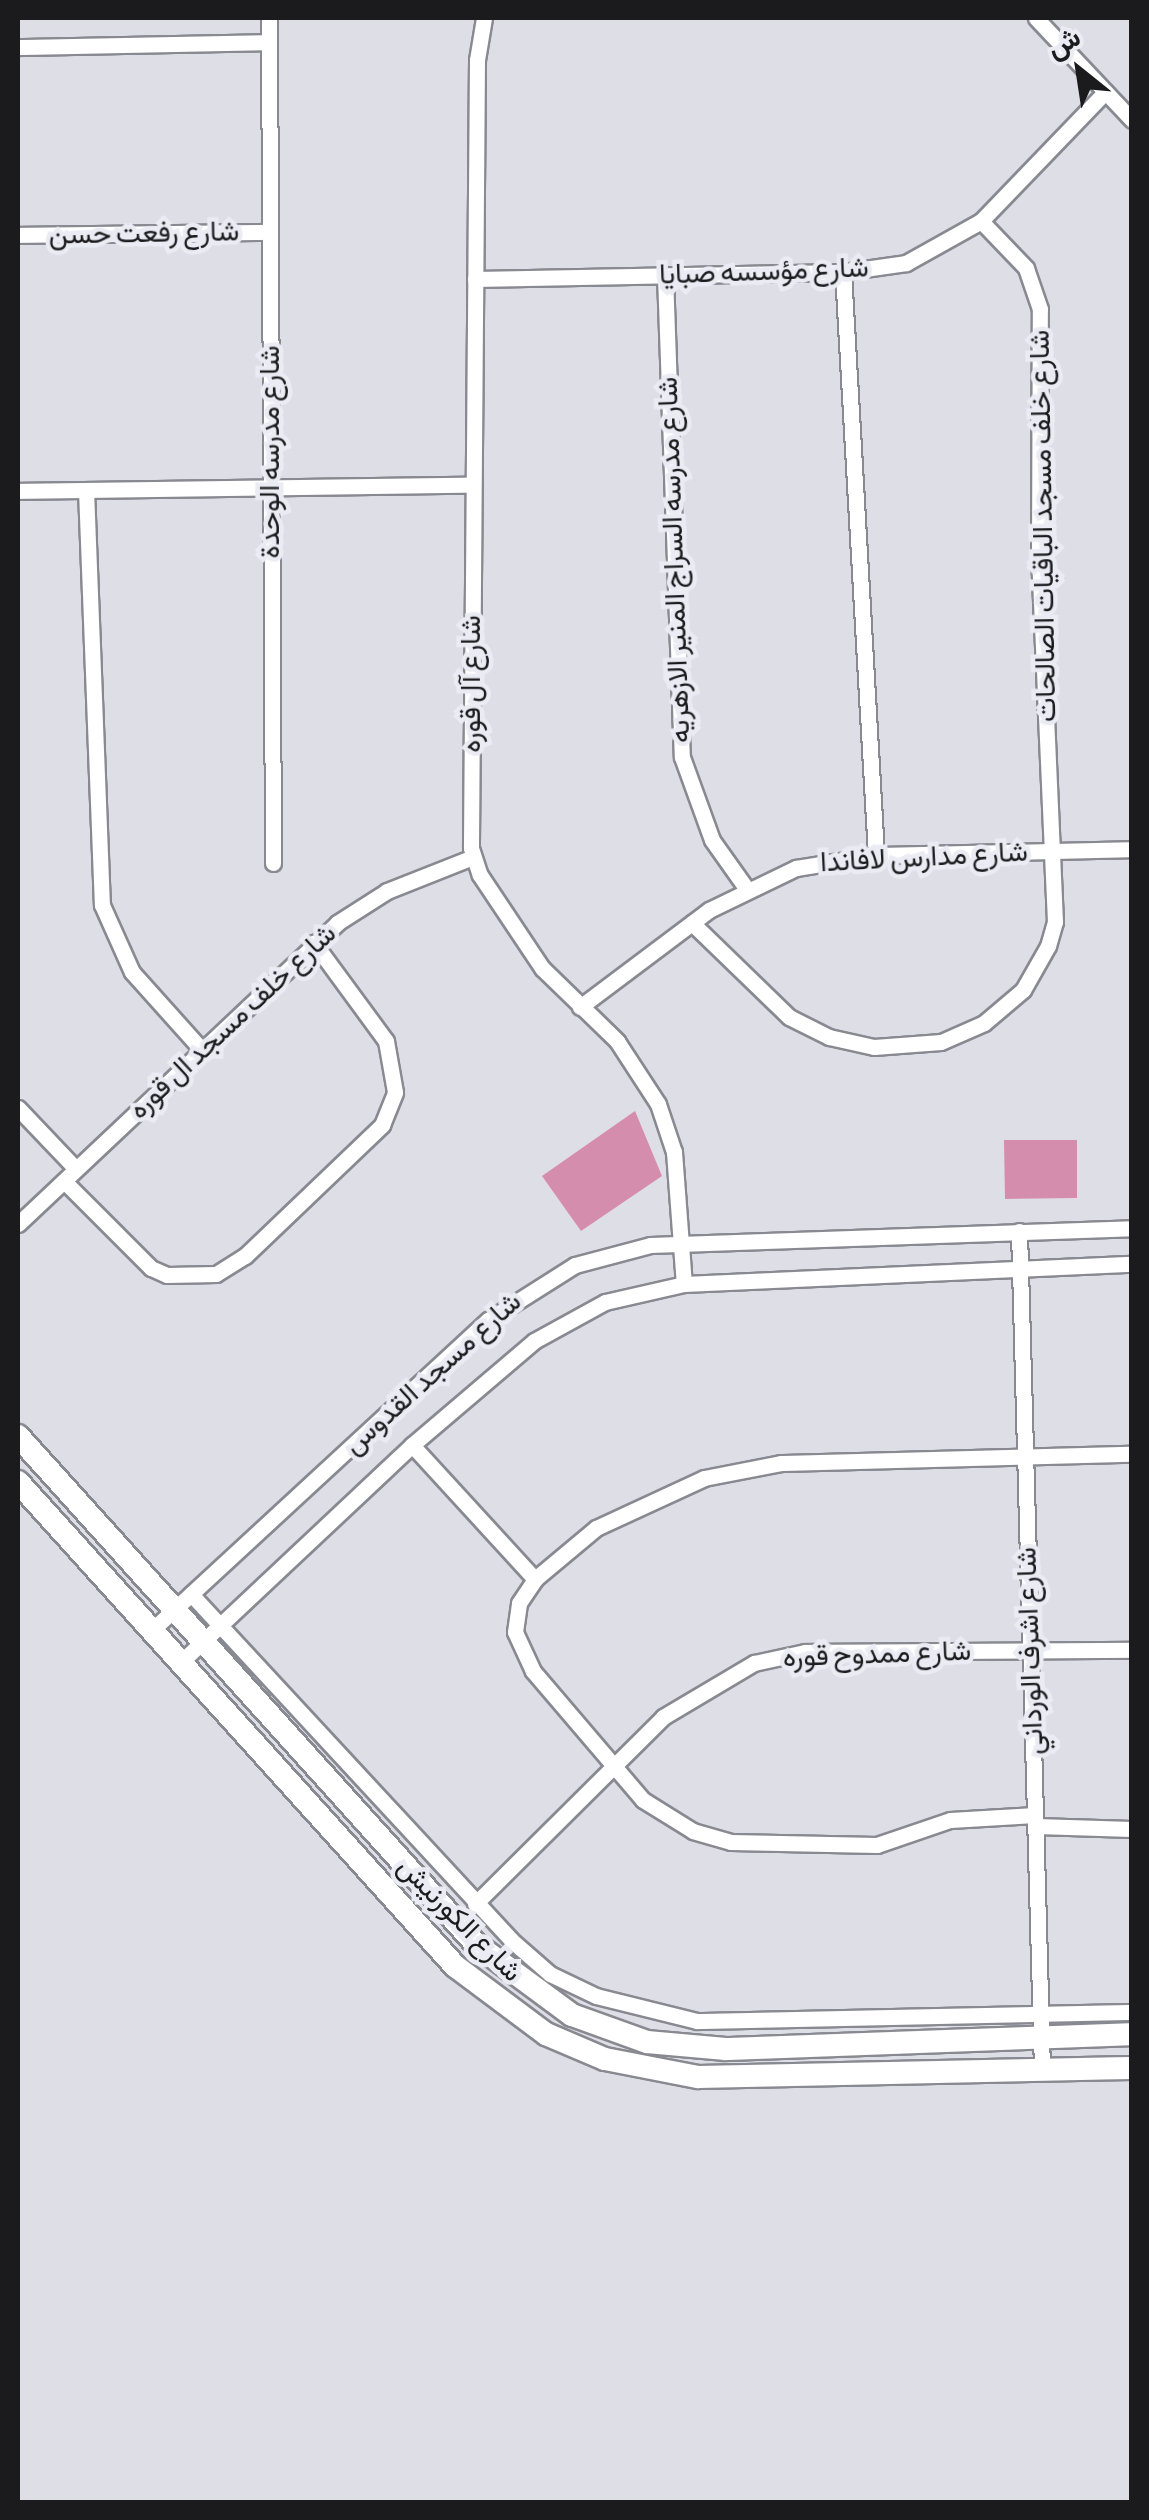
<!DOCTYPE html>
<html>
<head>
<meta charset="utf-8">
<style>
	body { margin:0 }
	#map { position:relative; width:1149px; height:2520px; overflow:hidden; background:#dedee7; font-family:"Alegreya Sans",Vazirmatn,sans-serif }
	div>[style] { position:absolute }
	.building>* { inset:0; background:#d58dae }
	.roads { filter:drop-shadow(2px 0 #898991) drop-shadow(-2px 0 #898991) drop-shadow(0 2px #898991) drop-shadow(0 -2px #898991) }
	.street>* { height:15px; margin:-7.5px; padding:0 7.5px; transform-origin:7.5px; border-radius:7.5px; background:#fff }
	.secondary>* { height:22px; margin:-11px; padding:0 11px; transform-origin:11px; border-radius:11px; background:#fff }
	span { translate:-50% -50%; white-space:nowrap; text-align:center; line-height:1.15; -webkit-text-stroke:9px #ebebf4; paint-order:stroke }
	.street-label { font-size:28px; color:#1b1b1e }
	.frame { position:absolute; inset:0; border:20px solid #1b1b1e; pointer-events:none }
	.north { position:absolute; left:1029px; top:20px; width:100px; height:100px; -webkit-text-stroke:8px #ebebf4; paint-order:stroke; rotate:330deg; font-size:28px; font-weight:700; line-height:40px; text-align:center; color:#1b1b1e }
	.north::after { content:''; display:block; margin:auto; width:35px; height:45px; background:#1b1b1e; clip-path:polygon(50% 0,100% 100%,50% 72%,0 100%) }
</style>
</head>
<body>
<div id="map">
	<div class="building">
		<i style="clip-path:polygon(635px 1111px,662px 1176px,581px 1231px,542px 1176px)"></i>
		<i style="clip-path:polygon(1004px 1140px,1077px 1140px,1077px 1198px,1005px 1199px)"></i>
	</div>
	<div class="roads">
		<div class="street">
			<i style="left:269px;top:18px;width:845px;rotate:89.73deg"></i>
			<i style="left:484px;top:18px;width:43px;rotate:99.5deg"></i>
			<i style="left:477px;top:60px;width:788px;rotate:90.44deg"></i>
			<i style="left:471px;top:848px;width:28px;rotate:72deg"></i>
			<i style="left:480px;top:875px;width:112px;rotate:56.3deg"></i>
			<i style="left:542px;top:968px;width:105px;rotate:44.2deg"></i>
			<i style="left:617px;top:1041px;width:75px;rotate:56.9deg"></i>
			<i style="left:658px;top:1104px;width:51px;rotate:71.6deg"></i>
			<i style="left:674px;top:1152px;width:132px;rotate:85.7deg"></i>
			<i style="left:1036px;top:18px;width:140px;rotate:46.7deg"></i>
			<i style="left:18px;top:47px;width:250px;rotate:-1.1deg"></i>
			<i style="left:18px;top:235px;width:252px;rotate:-0.7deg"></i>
			<i style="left:843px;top:272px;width:584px;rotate:86.76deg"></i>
			<i style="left:665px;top:275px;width:482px;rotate:88deg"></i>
			<i style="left:682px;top:757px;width:88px;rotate:70.1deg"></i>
			<i style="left:712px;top:840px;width:59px;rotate:54.7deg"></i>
			<i style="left:475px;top:279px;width:368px;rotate:-1.1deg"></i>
			<i style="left:843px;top:272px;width:64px;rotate:-8.1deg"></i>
			<i style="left:906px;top:263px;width:86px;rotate:-29.2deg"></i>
			<i style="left:981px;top:221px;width:179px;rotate:-46.1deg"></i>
			<i style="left:86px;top:490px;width:415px;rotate:87.8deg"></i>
			<i style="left:102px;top:905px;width:73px;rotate:65.9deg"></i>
			<i style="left:132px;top:972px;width:105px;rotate:48.1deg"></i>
			<i style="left:18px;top:491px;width:455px;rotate:-0.8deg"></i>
			<i style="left:692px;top:923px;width:135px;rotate:44.1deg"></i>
			<i style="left:789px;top:1017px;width:45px;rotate:26.6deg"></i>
			<i style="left:829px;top:1037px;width:46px;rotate:12.5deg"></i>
			<i style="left:874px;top:1047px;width:67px;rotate:-4.3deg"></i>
			<i style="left:941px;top:1042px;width:47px;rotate:-23.8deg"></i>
			<i style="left:984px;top:1023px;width:51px;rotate:-40.2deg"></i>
			<i style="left:1023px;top:990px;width:51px;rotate:-60.4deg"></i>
			<i style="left:1048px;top:946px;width:25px;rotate:-74deg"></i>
			<i style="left:1055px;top:922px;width:367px;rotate:-92.5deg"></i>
			<i style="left:1039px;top:555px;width:246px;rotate:-89.8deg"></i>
			<i style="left:1040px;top:309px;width:43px;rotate:-108.9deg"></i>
			<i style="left:1026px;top:268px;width:65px;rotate:-133.8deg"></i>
			<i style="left:580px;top:1007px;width:161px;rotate:-36.9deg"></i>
			<i style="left:709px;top:910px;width:97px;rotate:-25.8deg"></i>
			<i style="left:796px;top:868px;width:81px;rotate:-9.2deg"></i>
			<i style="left:876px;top:855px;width:256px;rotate:-1.3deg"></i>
			<i style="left:18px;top:1108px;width:84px;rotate:46.4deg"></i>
			<i style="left:64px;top:1181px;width:123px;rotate:45deg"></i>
			<i style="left:151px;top:1268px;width:17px;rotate:24deg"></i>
			<i style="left:167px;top:1275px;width:49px;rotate:-1.2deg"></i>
			<i style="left:216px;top:1274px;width:34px;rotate:-32deg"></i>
			<i style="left:245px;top:1256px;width:190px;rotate:-43.7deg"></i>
			<i style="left:382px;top:1125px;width:35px;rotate:-68deg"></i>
			<i style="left:395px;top:1092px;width:52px;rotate:-100deg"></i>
			<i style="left:386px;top:1041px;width:122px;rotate:-126.3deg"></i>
			<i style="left:18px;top:1224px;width:439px;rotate:-43.3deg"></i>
			<i style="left:337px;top:923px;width:59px;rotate:-32.6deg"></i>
			<i style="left:387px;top:891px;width:92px;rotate:-21.6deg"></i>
			<i style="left:1019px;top:1231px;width:840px;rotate:88.43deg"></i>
			<i style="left:412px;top:1445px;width:182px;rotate:47.5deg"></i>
			<i style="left:191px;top:1594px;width:471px;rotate:47.2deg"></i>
			<i style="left:511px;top:1940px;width:52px;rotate:41.1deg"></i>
			<i style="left:550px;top:1974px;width:51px;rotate:25.6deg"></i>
			<i style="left:596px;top:1996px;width:104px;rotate:13.9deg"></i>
			<i style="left:697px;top:2021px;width:435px;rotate:-1.2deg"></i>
			<i style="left:152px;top:1630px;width:457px;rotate:-42.7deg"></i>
			<i style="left:488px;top:1320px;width:103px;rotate:-32.3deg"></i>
			<i style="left:575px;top:1265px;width:78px;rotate:-14.9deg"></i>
			<i style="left:650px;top:1245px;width:482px;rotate:-2deg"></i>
			<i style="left:181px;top:1662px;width:317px;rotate:-43.2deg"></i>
			<i style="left:412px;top:1445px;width:160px;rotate:-40.4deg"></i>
			<i style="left:534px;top:1341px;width:81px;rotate:-28.8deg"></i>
			<i style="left:605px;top:1302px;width:81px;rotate:-12.8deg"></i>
			<i style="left:684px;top:1284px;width:448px;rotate:-2.6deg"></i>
			<i style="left:1035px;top:1815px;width:85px;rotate:176.6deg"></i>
			<i style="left:950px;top:1820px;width:77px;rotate:161.1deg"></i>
			<i style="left:877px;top:1845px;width:146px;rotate:-178.8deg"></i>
			<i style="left:731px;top:1842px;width:40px;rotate:-164deg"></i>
			<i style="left:693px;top:1831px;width:59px;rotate:-148.2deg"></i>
			<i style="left:643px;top:1800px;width:170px;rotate:-130.5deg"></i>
			<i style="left:533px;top:1671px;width:43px;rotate:-114.8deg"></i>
			<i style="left:515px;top:1632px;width:29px;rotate:-82deg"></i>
			<i style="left:519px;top:1603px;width:29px;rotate:-56deg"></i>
			<i style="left:535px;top:1579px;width:80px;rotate:-39.9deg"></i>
			<i style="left:596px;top:1528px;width:119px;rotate:-24.8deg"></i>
			<i style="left:704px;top:1478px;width:78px;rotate:-11deg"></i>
			<i style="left:781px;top:1463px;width:351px;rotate:-1.5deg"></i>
			<i style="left:1036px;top:1826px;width:96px;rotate:1.8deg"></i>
			<i style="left:475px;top:1904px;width:265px;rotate:-44.8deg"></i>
			<i style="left:663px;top:1717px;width:106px;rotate:-30.7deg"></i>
			<i style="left:754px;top:1663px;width:52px;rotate:-12.2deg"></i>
			<i style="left:805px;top:1652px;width:327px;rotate:-0.4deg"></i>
		</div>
		<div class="secondary">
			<i style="left:18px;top:1436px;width:685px;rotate:47.96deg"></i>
			<i style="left:477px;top:1945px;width:118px;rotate:36.4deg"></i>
			<i style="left:572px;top:2015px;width:80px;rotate:19.8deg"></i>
			<i style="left:647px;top:2042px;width:79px;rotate:5.1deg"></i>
			<i style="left:726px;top:2049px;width:406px;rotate:-2.1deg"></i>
			<i style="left:18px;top:1482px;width:652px;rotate:47.92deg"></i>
			<i style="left:455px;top:1966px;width:114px;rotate:36.8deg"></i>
			<i style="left:546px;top:2034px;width:64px;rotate:23deg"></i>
			<i style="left:605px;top:2059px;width:95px;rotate:11deg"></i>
			<i style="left:698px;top:2077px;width:434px;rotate:-1.2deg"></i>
		</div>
	</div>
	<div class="street-label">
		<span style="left:144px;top:234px;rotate:-1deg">شارع رفعت حسن</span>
		<span style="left:764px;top:272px;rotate:-2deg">شارع مؤسسه صبايا</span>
		<span style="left:271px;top:452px;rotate:-90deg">شارع مدرسه الوحدة</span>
		<span style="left:1044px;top:526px;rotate:-91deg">شارع خلف مسجد الباقيات الصالحات</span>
		<span style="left:675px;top:560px;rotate:-92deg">شارع مدرسه السراج المنير الازهريه</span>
		<span style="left:472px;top:684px;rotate:-90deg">شارع آل قوره</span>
		<span style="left:924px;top:858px;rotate:-3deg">شارع مدارس لافاندا</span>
		<span style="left:233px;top:1022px;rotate:-43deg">شارع خلف مسجد ال قوره</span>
		<span style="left:433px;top:1374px;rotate:-42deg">شارع مسجد القدوس</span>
		<span style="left:1031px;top:1651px;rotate:-92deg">شارع اشرف الورداني</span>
		<span style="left:877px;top:1655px;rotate:-2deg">شارع ممدوح قوره</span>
		<span style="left:459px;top:1920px;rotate:45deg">شارع الكورنيش</span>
	</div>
	<div class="frame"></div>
	<div class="north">ش</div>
</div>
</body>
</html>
